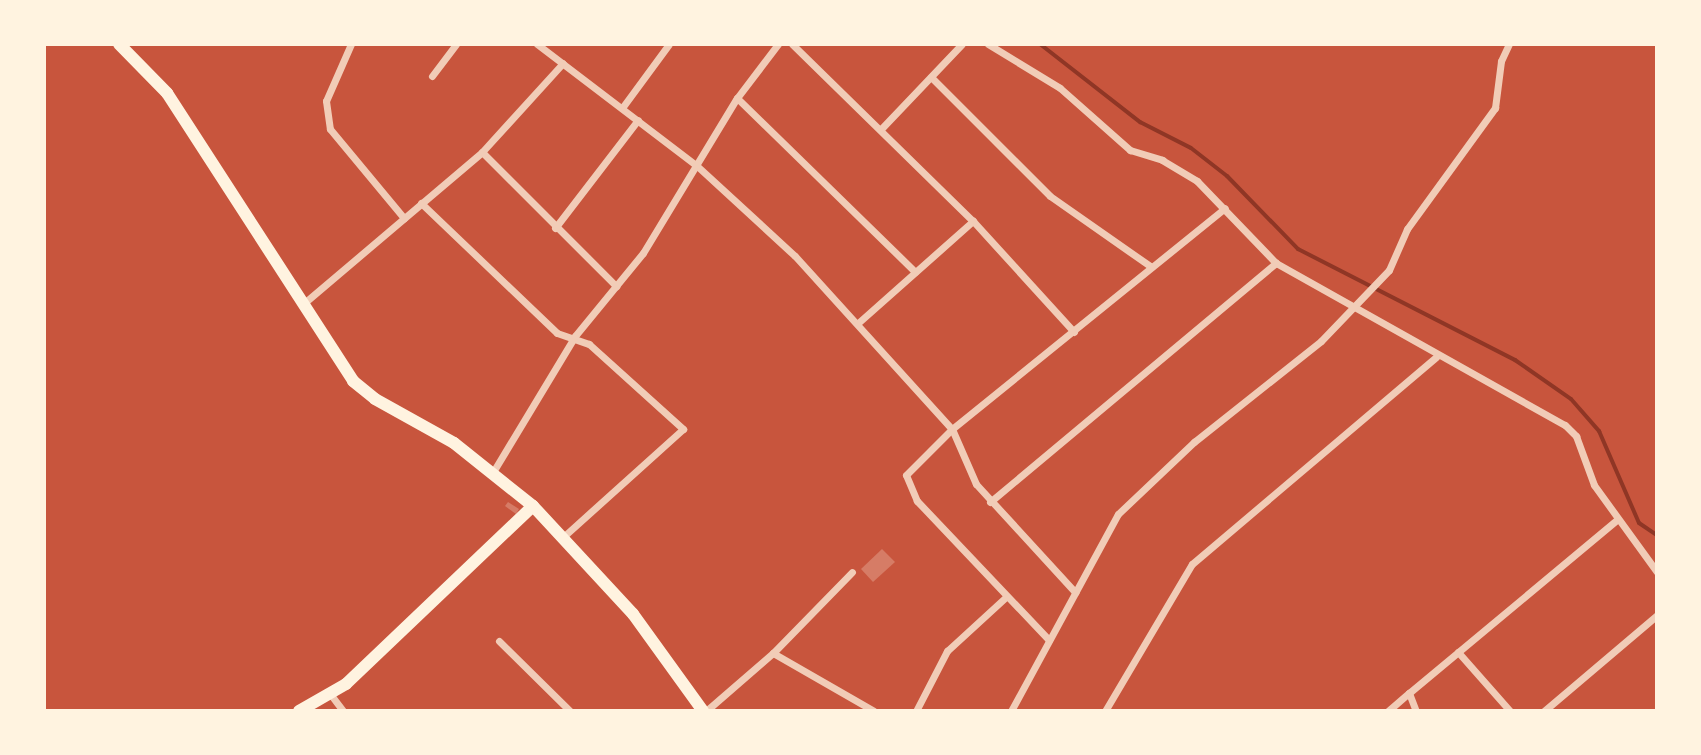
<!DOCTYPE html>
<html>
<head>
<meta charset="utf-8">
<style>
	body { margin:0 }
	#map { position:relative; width:1701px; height:755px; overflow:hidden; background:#c8553d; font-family:"Playfair Display",serif }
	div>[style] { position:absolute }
	.stream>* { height:4px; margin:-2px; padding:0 2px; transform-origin:2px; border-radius:2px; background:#8f3625 }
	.building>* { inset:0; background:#d67c66 }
	.minor>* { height:7px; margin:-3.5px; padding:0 3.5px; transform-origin:3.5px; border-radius:3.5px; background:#f1ccb7 }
	.primary>* { height:12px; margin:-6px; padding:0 6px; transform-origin:6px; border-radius:6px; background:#fff3e0 }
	span { translate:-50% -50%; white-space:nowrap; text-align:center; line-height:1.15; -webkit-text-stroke:6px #fff3e0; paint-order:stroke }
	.frame { position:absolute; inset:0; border:46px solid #fff3e0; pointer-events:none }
</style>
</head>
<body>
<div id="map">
	<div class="stream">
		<i style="left:1040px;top:44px;width:127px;rotate:38deg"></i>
		<i style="left:1140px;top:122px;width:57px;rotate:27deg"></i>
		<i style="left:1191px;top:148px;width:46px;rotate:37.9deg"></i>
		<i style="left:1227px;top:176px;width:102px;rotate:45.8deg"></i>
		<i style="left:1298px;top:249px;width:244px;rotate:27.1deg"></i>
		<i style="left:1515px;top:360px;width:68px;rotate:34.9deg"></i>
		<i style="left:1571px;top:399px;width:43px;rotate:48.8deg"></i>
		<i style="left:1599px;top:431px;width:100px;rotate:66.5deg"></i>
		<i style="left:1639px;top:523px;width:22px;rotate:34deg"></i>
	</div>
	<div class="building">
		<i style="clip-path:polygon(508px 502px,519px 509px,516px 514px,505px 506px)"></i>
		<i style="clip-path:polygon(882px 549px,895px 562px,873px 582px,861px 569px)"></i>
	</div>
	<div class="minor">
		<i style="left:351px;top:44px;width:62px;rotate:113.7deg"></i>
		<i style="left:326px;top:101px;width:28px;rotate:82deg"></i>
		<i style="left:330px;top:129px;width:116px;rotate:50.3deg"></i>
		<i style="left:537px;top:44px;width:200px;rotate:37.3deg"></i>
		<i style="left:696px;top:165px;width:134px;rotate:42.6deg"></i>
		<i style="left:795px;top:256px;width:234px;rotate:47.8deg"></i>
		<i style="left:952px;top:429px;width:60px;rotate:66.4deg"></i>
		<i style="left:976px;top:484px;width:147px;rotate:47.5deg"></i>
		<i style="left:792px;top:44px;width:253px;rotate:44.4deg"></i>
		<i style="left:973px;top:221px;width:150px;rotate:47.7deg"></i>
		<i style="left:988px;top:44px;width:84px;rotate:31.4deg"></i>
		<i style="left:1060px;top:88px;width:94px;rotate:41.5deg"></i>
		<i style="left:1130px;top:150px;width:34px;rotate:17deg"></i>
		<i style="left:1162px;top:160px;width:41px;rotate:31deg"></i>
		<i style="left:1197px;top:181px;width:114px;rotate:46.1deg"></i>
		<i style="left:1276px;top:263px;width:331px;rotate:29.3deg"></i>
		<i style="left:1565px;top:425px;width:16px;rotate:45deg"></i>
		<i style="left:1576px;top:436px;width:52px;rotate:69.8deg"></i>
		<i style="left:1594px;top:485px;width:107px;rotate:54.1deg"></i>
		<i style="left:432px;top:76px;width:40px;rotate:-53deg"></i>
		<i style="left:931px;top:77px;width:168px;rotate:45deg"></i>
		<i style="left:1050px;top:196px;width:122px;rotate:35deg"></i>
		<i style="left:737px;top:98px;width:249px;rotate:44.3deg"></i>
		<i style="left:622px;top:108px;width:79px;rotate:-53.7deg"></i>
		<i style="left:881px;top:129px;width:117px;rotate:-46.4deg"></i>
		<i style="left:482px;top:152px;width:190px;rotate:45deg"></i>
		<i style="left:421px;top:203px;width:188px;rotate:43.7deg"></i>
		<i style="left:557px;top:333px;width:34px;rotate:19deg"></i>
		<i style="left:589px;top:344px;width:127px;rotate:42.1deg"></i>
		<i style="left:683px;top:429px;width:161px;rotate:138deg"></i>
		<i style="left:555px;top:228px;width:136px;rotate:-52.5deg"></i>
		<i style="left:303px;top:304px;width:235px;rotate:-40.3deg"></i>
		<i style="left:482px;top:152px;width:120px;rotate:-47.7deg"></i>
		<i style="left:858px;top:323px;width:154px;rotate:-41.6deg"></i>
		<i style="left:493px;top:472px;width:159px;rotate:-58.9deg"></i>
		<i style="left:575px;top:336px;width:107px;rotate:-50.7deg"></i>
		<i style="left:643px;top:253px;width:181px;rotate:-58.8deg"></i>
		<i style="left:737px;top:98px;width:68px;rotate:-52.8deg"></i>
		<i style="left:990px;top:502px;width:373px;rotate:-39.9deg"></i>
		<i style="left:1049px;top:640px;width:192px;rotate:-133.5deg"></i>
		<i style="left:917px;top:501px;width:28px;rotate:-113deg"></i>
		<i style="left:906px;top:475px;width:65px;rotate:-45deg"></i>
		<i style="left:952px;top:429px;width:351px;rotate:-39deg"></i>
		<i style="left:499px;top:641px;width:100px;rotate:44.6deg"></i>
		<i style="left:1458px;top:652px;width:79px;rotate:48.6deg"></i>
		<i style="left:773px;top:653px;width:116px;rotate:29.9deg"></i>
		<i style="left:1409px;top:693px;width:271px;rotate:-39.8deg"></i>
		<i style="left:331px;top:695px;width:20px;rotate:53deg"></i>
		<i style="left:706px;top:711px;width:89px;rotate:-40.9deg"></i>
		<i style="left:773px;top:653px;width:113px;rotate:-45.7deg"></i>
		<i style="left:916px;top:711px;width:68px;rotate:-62.7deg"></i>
		<i style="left:947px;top:651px;width:81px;rotate:-42.5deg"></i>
		<i style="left:1011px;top:711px;width:224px;rotate:-61.5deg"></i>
		<i style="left:1118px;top:514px;width:105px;rotate:-43.5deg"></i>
		<i style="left:1194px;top:442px;width:162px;rotate:-38.5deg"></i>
		<i style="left:1321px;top:341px;width:98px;rotate:-46.2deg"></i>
		<i style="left:1389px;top:270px;width:45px;rotate:-66.3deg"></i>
		<i style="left:1407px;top:229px;width:150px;rotate:-54deg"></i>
		<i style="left:1495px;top:108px;width:47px;rotate:-82.7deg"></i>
		<i style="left:1501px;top:61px;width:19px;rotate:-65deg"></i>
		<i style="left:1105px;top:711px;width:171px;rotate:-59.4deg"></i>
		<i style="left:1192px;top:564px;width:320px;rotate:-40.3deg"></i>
		<i style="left:1388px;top:711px;width:28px;rotate:-41deg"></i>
		<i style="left:1409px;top:693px;width:19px;rotate:69deg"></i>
		<i style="left:1544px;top:711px;width:148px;rotate:-40.3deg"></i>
	</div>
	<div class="primary">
		<i style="left:119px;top:44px;width:69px;rotate:45.6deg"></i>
		<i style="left:167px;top:93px;width:343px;rotate:57.1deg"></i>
		<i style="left:353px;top:381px;width:28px;rotate:39deg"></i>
		<i style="left:375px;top:399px;width:90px;rotate:29.1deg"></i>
		<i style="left:454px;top:443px;width:101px;rotate:38.6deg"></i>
		<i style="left:533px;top:506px;width:147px;rotate:47.2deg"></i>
		<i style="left:633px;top:614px;width:120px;rotate:54.2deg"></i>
		<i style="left:299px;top:711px;width:54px;rotate:-29.9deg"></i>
		<i style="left:346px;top:684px;width:258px;rotate:-43.6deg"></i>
	</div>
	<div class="frame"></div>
</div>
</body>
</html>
